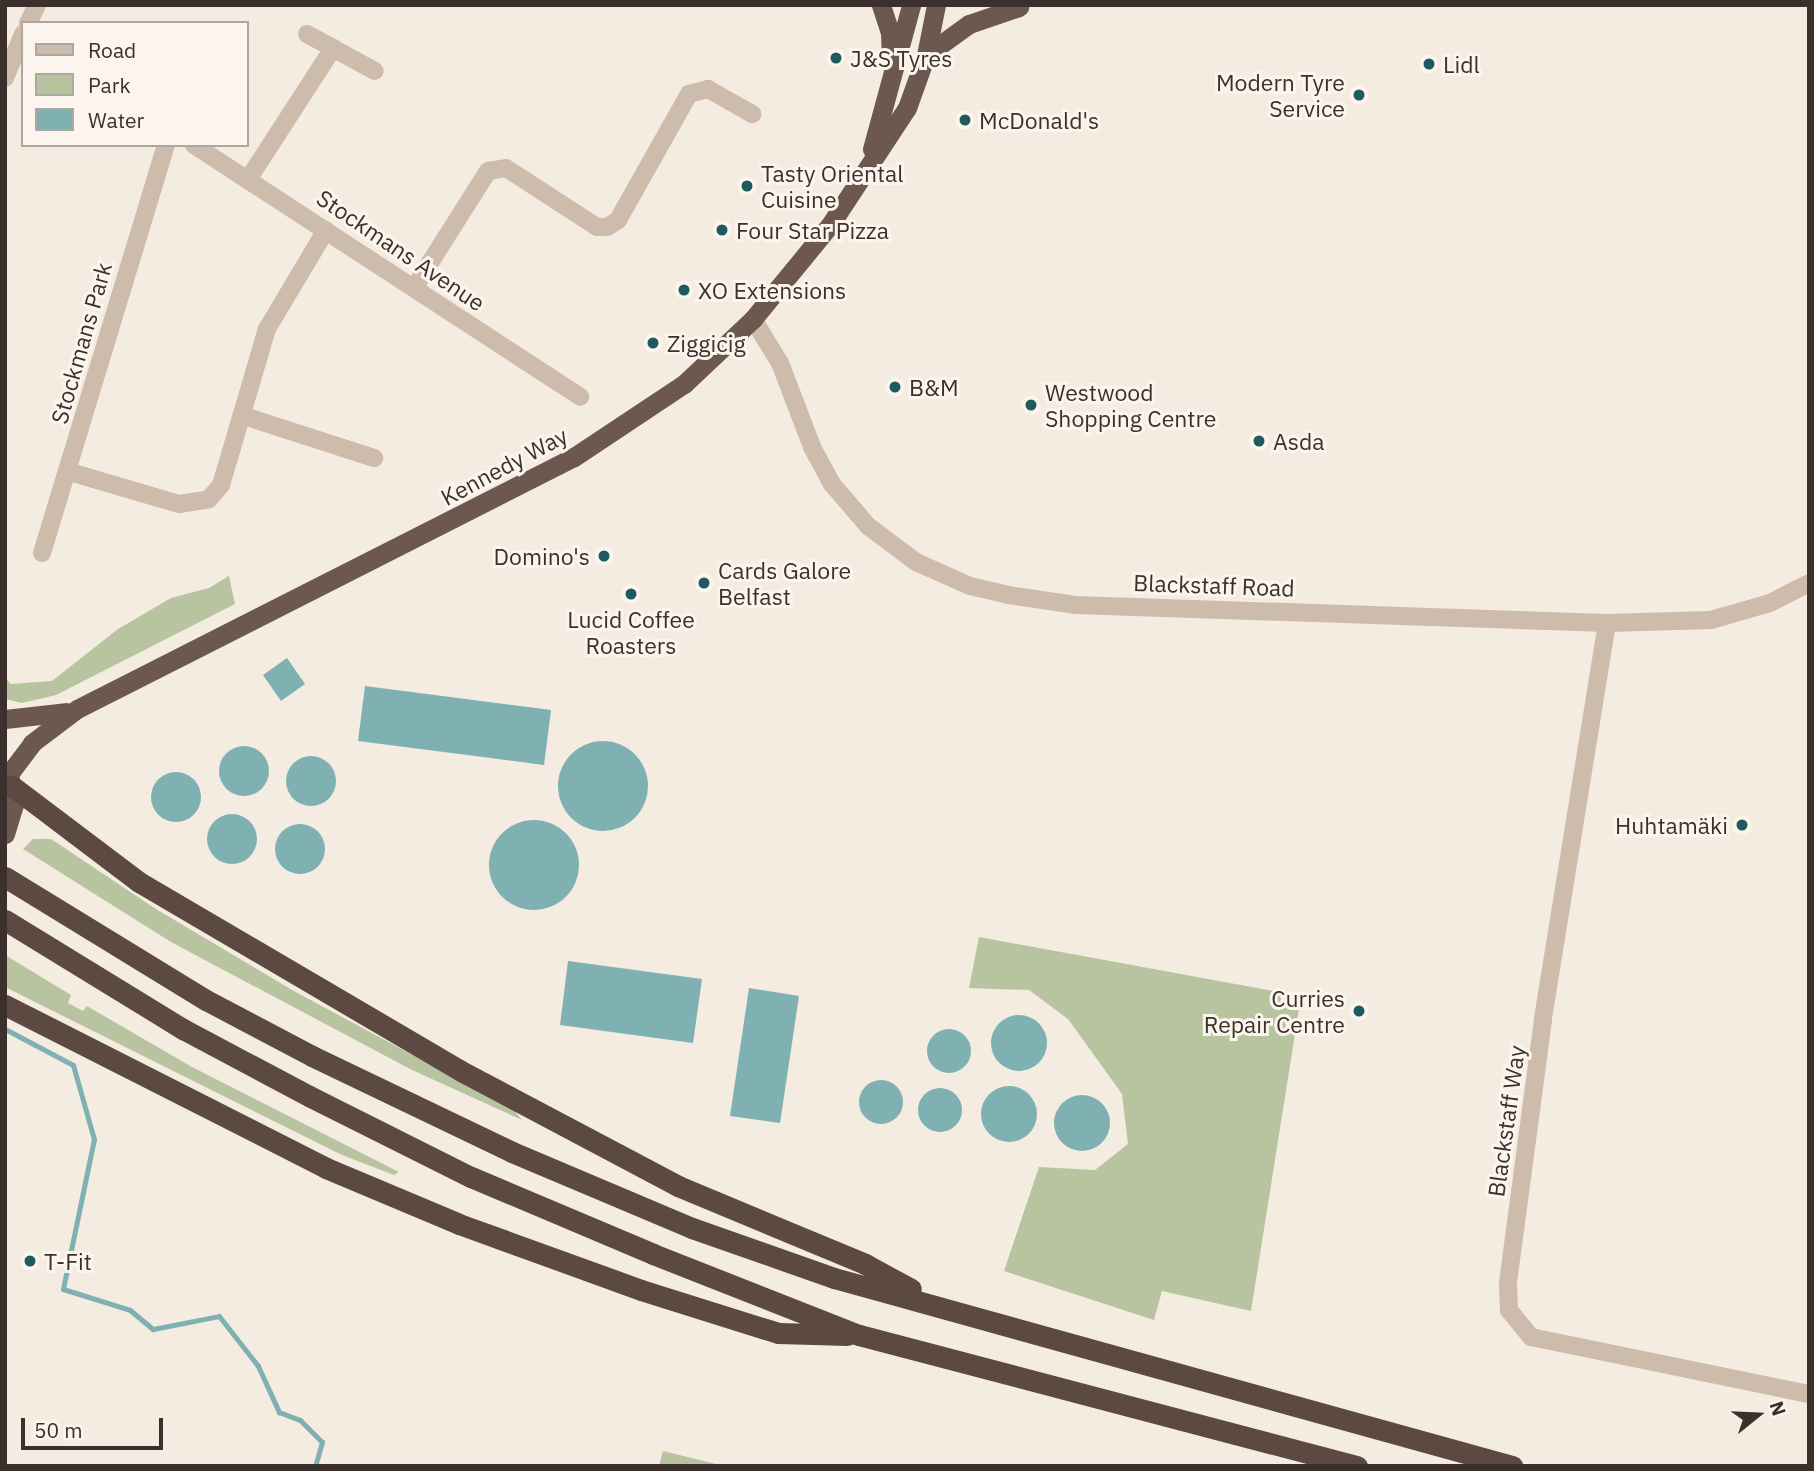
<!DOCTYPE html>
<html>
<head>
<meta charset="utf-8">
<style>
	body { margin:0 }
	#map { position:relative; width:1814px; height:1471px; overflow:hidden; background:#f4ebe1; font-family:"IBM Plex Sans",sans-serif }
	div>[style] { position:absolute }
	.green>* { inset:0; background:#b8c4a0 }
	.water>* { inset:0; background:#7fb0b2 }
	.round { border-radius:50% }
	.stream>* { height:5px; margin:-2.5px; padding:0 2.5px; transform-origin:2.5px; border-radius:2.5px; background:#7fb0b2 }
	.minor>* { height:18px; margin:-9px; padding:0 9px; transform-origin:9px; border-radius:9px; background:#cdbbac }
	.trunk>* { height:19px; margin:-9.5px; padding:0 9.5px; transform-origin:9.5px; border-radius:9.5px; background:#6c584f }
	.motorway>* { height:21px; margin:-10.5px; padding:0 10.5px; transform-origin:10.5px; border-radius:10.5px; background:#5c4a42 }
	.dots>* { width:19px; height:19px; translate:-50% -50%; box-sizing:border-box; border:4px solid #fbf5ee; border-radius:50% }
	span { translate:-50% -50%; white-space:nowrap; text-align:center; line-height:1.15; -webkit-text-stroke:6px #fbf5ee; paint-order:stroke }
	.poi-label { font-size:23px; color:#3b302b }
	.left { translate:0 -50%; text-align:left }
	.right { translate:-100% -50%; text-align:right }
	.street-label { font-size:23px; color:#3b302b }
	.frame { position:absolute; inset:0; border:7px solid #3b302b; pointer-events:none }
	.legend { position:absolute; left:21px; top:21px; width:228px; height:126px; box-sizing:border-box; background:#fbf5ee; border:2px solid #aea6a0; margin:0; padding:9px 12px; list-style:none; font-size:21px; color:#3b302b }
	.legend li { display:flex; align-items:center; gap:14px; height:35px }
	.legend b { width:35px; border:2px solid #aea6a0 }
	.north { position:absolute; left:1723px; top:1380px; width:70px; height:70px; -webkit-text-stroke:5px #fbf5ee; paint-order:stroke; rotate:72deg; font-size:19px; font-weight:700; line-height:28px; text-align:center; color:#3b302b }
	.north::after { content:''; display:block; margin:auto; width:24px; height:32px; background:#3b302b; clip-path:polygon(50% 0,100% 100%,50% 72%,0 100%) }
	.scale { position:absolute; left:21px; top:1418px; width:142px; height:32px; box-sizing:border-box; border:4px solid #3b302b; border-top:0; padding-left:9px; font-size:21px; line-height:24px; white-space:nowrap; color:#3b302b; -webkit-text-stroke:5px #fbf5ee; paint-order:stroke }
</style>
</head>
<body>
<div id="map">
	<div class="green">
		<i style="clip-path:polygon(229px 576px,235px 604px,56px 695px,22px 703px,5px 699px,5px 678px,11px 684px,52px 681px,118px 629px,171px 598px,209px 588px)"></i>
		<i style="clip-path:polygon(33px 839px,51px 839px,156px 909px,292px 990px,513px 1109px,522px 1120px,412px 1070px,171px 942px,23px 849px)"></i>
		<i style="clip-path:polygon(979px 937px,1301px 996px,1251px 1311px,1162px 1291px,1154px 1320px,1004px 1271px,1039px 1167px,1095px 1170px,1128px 1144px,1122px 1094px,1068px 1019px,1029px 990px,969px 988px)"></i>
		<i style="clip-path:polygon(5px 955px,71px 995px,68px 1003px,83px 1011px,87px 1006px,192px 1067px,399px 1172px,394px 1175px,342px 1155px,5px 987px)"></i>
		<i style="clip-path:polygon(663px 1451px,724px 1466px,659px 1466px)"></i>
	</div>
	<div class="water">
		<i style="clip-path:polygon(287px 658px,305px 684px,281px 701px,263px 675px)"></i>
		<i style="clip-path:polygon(365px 686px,551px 710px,544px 765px,358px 741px)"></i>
		<i class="round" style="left:558px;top:741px;width:90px;height:90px"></i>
		<i class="round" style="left:219px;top:746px;width:50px;height:50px"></i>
		<i class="round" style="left:286px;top:756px;width:50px;height:50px"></i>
		<i class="round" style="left:151px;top:772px;width:50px;height:50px"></i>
		<i class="round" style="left:207px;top:814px;width:50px;height:50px"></i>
		<i class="round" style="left:489px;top:820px;width:90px;height:90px"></i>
		<i class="round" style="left:275px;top:824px;width:50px;height:50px"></i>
		<i style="clip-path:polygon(568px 961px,702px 979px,693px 1043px,560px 1025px)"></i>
		<i style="clip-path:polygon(749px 988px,799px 996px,780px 1123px,730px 1116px)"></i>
		<i class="round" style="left:991px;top:1015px;width:56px;height:56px"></i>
		<i class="round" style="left:927px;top:1029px;width:44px;height:44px"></i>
		<i class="round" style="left:859px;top:1080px;width:44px;height:44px"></i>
		<i class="round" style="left:981px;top:1086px;width:56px;height:56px"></i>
		<i class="round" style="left:918px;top:1088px;width:44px;height:44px"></i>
		<i class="round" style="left:1054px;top:1095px;width:56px;height:56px"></i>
	</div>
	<div class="stream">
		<i style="left:5px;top:1029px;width:77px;rotate:27.9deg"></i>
		<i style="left:73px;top:1065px;width:77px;rotate:74.2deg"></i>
		<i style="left:94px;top:1139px;width:153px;rotate:101.7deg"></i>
		<i style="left:63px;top:1289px;width:70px;rotate:17.4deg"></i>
		<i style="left:130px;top:1310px;width:30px;rotate:40deg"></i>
		<i style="left:153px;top:1329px;width:67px;rotate:-11.1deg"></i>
		<i style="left:219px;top:1316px;width:63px;rotate:52deg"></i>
		<i style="left:258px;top:1366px;width:51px;rotate:65.5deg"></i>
		<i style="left:279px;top:1412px;width:22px;rotate:21deg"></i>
		<i style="left:300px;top:1420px;width:31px;rotate:45deg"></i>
		<i style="left:322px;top:1442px;width:25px;rotate:106deg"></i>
	</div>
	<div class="minor">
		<i style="left:28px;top:23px;width:20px;rotate:-63deg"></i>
		<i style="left:307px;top:34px;width:77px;rotate:28.6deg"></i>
		<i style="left:5px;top:78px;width:48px;rotate:-67.8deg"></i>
		<i style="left:194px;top:145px;width:461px;rotate:33.1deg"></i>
		<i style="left:249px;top:178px;width:155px;rotate:-57.1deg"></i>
		<i style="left:414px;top:288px;width:138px;rotate:-57.7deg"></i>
		<i style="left:488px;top:171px;width:18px;rotate:-9deg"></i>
		<i style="left:506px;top:168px;width:108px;rotate:33deg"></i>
		<i style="left:597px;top:227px;width:10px"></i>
		<i style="left:607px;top:227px;width:13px;rotate:-32deg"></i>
		<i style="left:618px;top:220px;width:145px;rotate:-60.6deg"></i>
		<i style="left:689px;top:94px;width:20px;rotate:-15deg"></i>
		<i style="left:708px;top:89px;width:51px;rotate:29.6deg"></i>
		<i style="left:753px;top:319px;width:52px;rotate:58.5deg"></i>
		<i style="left:780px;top:363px;width:90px;rotate:69.1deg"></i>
		<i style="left:812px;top:447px;width:42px;rotate:61.6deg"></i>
		<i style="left:832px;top:484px;width:55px;rotate:49.4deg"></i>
		<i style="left:868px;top:526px;width:60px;rotate:36.9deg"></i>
		<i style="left:916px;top:562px;width:59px;rotate:24deg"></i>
		<i style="left:970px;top:586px;width:39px;rotate:13deg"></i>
		<i style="left:1008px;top:595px;width:69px;rotate:8.4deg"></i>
		<i style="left:1076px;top:605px;width:531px;rotate:1.94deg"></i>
		<i style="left:1607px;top:623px;width:104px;rotate:-1.7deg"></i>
		<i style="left:1711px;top:620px;width:61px;rotate:-16.1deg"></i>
		<i style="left:1770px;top:603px;width:44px;rotate:-27.1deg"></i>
		<i style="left:244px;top:416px;width:137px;rotate:17.9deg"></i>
		<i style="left:70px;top:472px;width:114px;rotate:16.4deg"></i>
		<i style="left:179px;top:504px;width:30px;rotate:-9deg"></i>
		<i style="left:209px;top:499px;width:18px;rotate:-49deg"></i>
		<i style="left:221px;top:485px;width:163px;rotate:-73.6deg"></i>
		<i style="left:267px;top:329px;width:115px;rotate:-59.2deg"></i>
		<i style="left:42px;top:553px;width:426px;rotate:-73.1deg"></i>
		<i style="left:1607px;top:623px;width:402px;rotate:99.2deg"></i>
		<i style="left:1543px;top:1020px;width:266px;rotate:97.6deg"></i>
		<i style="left:1508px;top:1284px;width:26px;rotate:88deg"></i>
		<i style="left:1509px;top:1310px;width:35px;rotate:51deg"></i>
		<i style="left:1531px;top:1337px;width:284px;rotate:11.6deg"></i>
	</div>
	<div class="trunk">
		<i style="left:881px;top:5px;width:28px;rotate:72deg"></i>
		<i style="left:890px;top:32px;width:27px;rotate:88deg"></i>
		<i style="left:926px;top:55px;width:53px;rotate:-35.8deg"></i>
		<i style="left:969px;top:24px;width:53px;rotate:-18.8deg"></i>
		<i style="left:872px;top:149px;width:149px;rotate:-74.8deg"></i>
		<i style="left:5px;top:719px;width:61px;rotate:-6.5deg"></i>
		<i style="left:9px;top:774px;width:39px;rotate:-53deg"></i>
		<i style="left:32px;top:743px;width:56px;rotate:-37.1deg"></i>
		<i style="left:77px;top:709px;width:557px;rotate:-26.89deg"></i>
		<i style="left:574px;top:457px;width:132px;rotate:-33.6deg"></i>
		<i style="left:684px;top:384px;width:95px;rotate:-43.3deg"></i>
		<i style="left:753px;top:319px;width:122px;rotate:-50.7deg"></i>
		<i style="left:830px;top:225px;width:140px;rotate:-56.7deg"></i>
		<i style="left:907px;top:108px;width:56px;rotate:-70.3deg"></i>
		<i style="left:926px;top:55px;width:51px;rotate:-78.7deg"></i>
		<i style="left:5px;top:834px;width:30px;rotate:-73deg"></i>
		<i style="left:14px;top:805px;width:30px;rotate:-99deg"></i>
	</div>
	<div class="motorway">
		<i style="left:12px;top:786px;width:159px;rotate:37.1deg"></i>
		<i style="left:139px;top:882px;width:373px;rotate:30.4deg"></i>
		<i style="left:461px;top:1071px;width:246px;rotate:27.9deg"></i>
		<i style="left:678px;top:1186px;width:203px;rotate:22.6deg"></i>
		<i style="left:865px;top:1264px;width:52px;rotate:28.5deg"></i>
		<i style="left:5px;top:877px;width:236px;rotate:31.5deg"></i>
		<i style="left:206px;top:1000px;width:120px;rotate:27.8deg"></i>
		<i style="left:312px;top:1056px;width:222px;rotate:25.6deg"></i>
		<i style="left:512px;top:1152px;width:195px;rotate:22.9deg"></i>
		<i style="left:692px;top:1228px;width:151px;rotate:19.4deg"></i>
		<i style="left:834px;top:1278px;width:704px;rotate:15.5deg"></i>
		<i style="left:5px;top:920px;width:209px;rotate:31.5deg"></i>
		<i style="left:183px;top:1029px;width:143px;rotate:28deg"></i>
		<i style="left:309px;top:1096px;width:181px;rotate:26.6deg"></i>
		<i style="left:471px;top:1177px;width:198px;rotate:22.9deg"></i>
		<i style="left:653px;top:1254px;width:221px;rotate:21.5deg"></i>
		<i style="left:859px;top:1335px;width:515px;rotate:14.74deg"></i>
		<i style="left:5px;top:1005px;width:360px;rotate:26.9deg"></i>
		<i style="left:326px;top:1168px;width:144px;rotate:22.8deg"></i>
		<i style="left:459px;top:1224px;width:194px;rotate:19.9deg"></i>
		<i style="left:641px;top:1290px;width:144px;rotate:17.4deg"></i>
		<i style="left:778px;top:1333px;width:69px;rotate:1.7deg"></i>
	</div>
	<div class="dots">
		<i style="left:836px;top:58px;background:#1f5a5e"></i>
		<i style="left:1429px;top:64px;background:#1f5a5e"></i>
		<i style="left:1359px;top:95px;background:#1f5a5e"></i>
		<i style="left:965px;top:120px;background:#1f5a5e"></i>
		<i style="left:747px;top:186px;background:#1f5a5e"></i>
		<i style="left:722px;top:230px;background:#1f5a5e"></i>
		<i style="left:684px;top:290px;background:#1f5a5e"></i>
		<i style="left:653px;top:343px;background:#1f5a5e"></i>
		<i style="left:895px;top:387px;background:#1f5a5e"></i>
		<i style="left:1031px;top:405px;background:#1f5a5e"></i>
		<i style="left:1259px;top:441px;background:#1f5a5e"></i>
		<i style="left:604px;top:556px;background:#1f5a5e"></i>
		<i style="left:704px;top:583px;background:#1f5a5e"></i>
		<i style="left:631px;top:594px;background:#1f5a5e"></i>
		<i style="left:1742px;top:825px;background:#1f5a5e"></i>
		<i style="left:1359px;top:1011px;background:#1f5a5e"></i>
		<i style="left:30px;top:1261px;background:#1f5a5e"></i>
	</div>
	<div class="poi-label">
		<span class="left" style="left:850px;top:58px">J&amp;S Tyres</span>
		<span class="left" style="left:1443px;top:64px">Lidl</span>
		<span class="right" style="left:1345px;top:95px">Modern Tyre<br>Service</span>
		<span class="left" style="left:979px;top:120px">McDonald's</span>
		<span class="left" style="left:761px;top:186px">Tasty Oriental<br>Cuisine</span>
		<span class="left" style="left:736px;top:230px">Four Star Pizza</span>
		<span class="left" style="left:698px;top:290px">XO Extensions</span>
		<span class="left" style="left:667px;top:343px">Ziggicig</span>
		<span class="left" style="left:909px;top:387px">B&amp;M</span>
		<span class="left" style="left:1045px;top:405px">Westwood<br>Shopping Centre</span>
		<span class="left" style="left:1273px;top:441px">Asda</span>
		<span class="right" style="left:590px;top:556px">Domino's</span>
		<span class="left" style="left:718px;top:583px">Cards Galore<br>Belfast</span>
		<span style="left:631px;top:632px">Lucid Coffee<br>Roasters</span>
		<span class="right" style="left:1728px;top:825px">Huhtamäki</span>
		<span class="right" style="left:1345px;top:1011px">Curries<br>Repair Centre</span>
		<span class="left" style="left:44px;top:1261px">T-Fit</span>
	</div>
	<div class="street-label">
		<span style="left:401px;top:250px;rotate:34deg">Stockmans Avenue</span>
		<span style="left:81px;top:343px;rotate:-74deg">Stockmans Park</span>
		<span style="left:504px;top:466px;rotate:-28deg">Kennedy Way</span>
		<span style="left:1214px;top:585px;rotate:2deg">Blackstaff Road</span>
		<span style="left:1506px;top:1121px;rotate:-82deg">Blackstaff Way</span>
	</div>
	<div class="frame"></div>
	<ul class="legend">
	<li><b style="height:9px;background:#cdbbac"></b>Road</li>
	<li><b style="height:19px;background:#b8c4a0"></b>Park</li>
	<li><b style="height:19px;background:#7fb0b2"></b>Water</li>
	</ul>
	<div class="north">N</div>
	<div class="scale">50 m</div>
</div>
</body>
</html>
